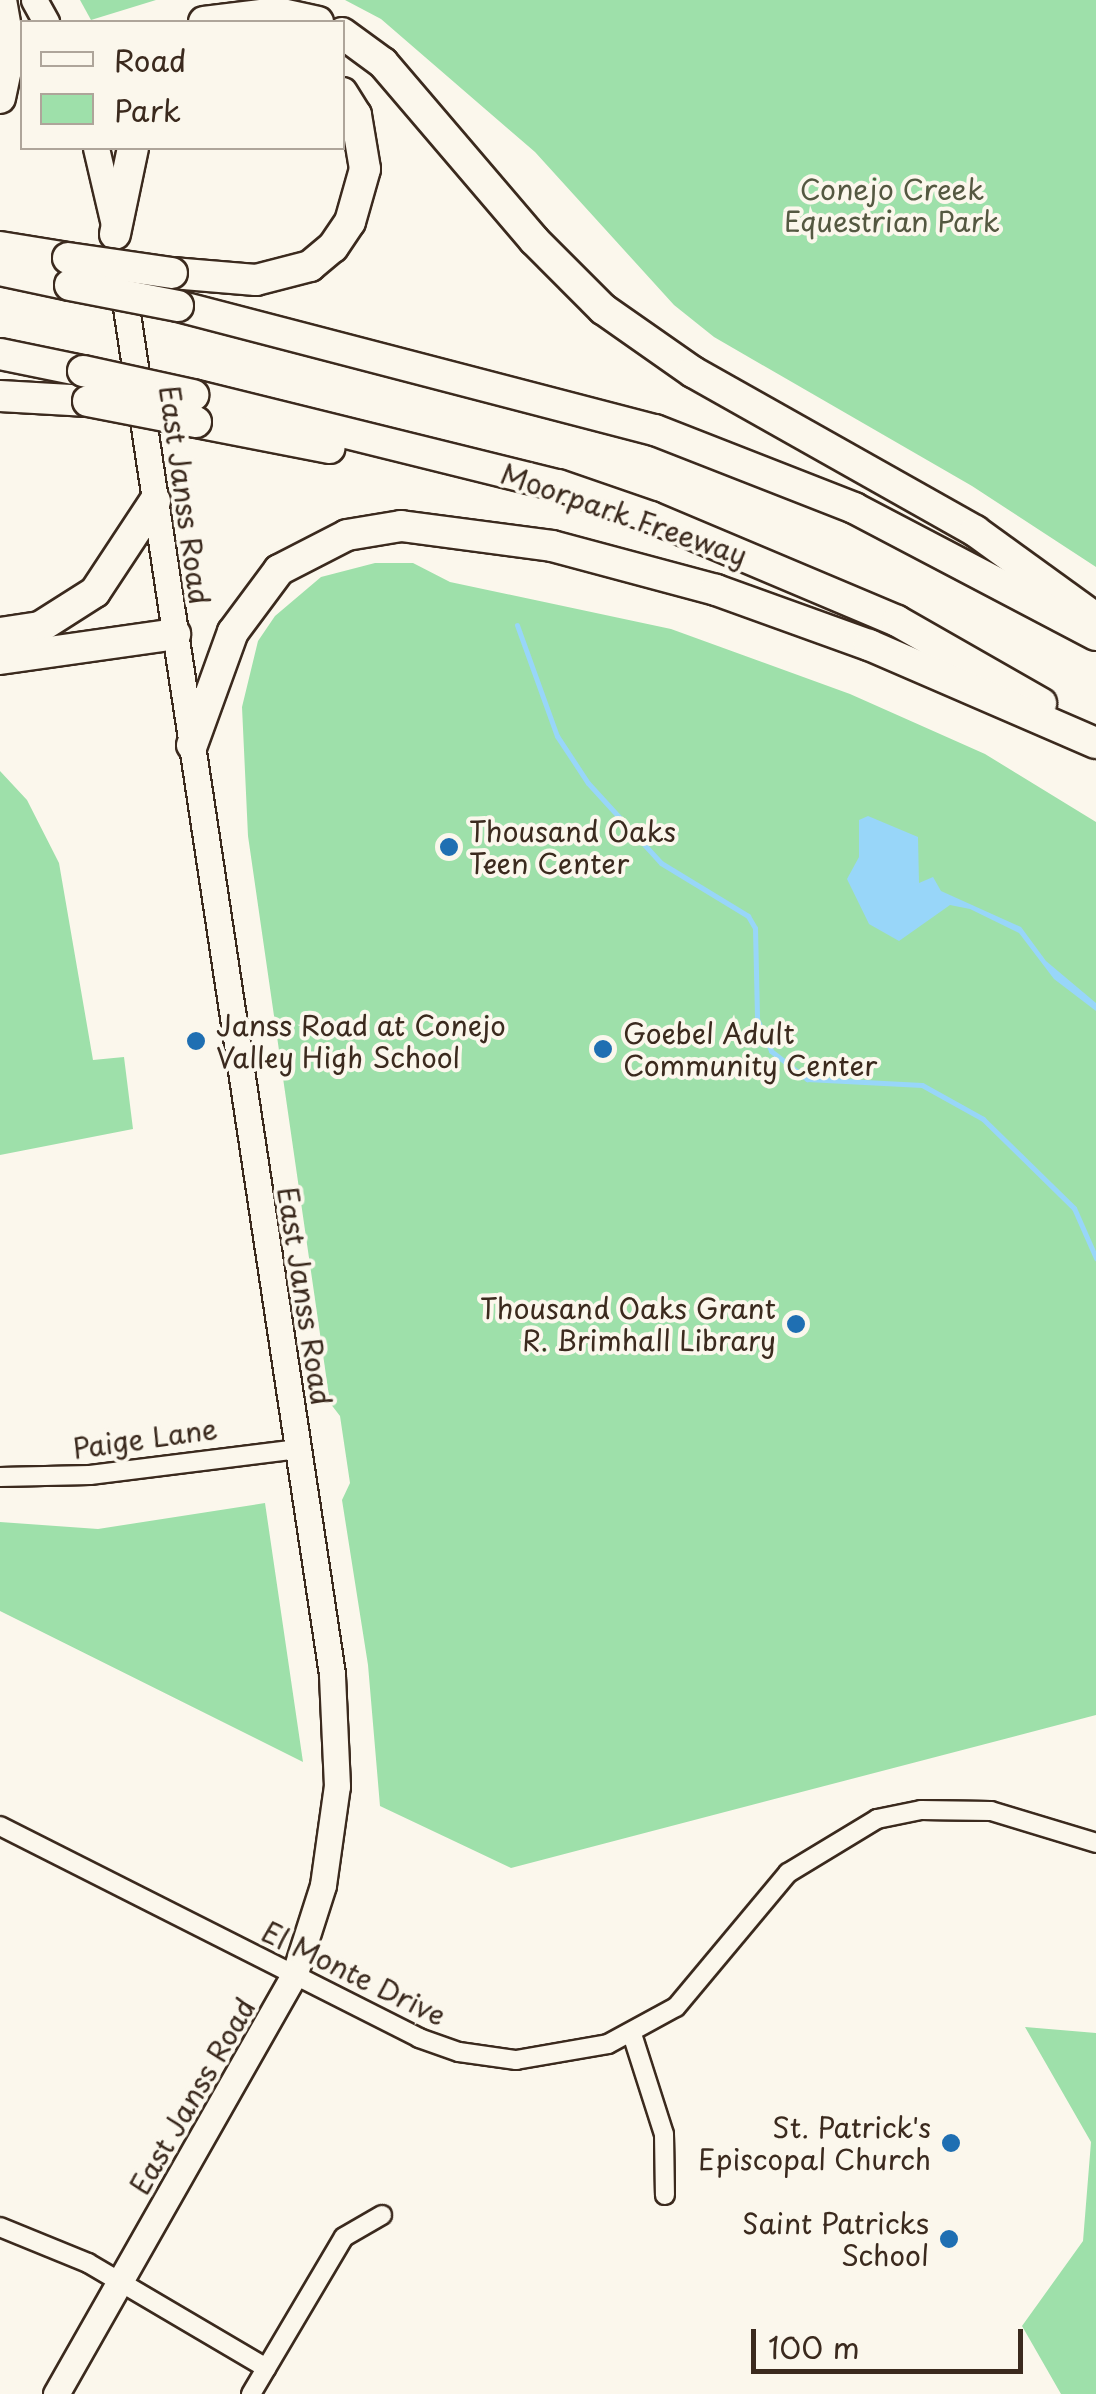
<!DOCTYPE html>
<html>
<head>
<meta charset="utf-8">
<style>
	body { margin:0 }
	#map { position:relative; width:1096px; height:2394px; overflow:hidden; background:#fbf7ec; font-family:"Playpen Sans",sans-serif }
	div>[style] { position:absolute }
	.green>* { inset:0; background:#9ee0aa }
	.water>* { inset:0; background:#98d6f9 }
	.stream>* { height:5px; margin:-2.5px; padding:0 2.5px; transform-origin:2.5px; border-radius:2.5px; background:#98d6f9 }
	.roads { filter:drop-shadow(2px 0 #3b2a1e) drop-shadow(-2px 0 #3b2a1e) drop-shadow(0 2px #3b2a1e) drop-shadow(0 -2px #3b2a1e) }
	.street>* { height:18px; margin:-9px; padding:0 9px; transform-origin:9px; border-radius:9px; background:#fbf7ec }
	.secondary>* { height:25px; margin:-12.5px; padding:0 12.5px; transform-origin:12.5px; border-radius:12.5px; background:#fbf7ec }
	.highway>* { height:30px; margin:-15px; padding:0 15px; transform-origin:15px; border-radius:15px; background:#fbf7ec }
	.bridges { filter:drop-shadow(2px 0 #3b2a1e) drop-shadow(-2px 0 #3b2a1e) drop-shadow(0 2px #3b2a1e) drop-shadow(0 -2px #3b2a1e) }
	.highway-bridge>* { height:30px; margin:-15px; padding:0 15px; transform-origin:15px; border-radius:15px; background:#fbf7ec }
	.dots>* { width:28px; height:28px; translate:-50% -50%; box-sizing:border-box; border:5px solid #fbf7ec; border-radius:50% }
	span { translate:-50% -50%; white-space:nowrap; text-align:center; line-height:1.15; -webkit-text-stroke:8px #fbf7ec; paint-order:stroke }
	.park-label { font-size:28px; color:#545841 }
	.street-label { font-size:28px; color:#3b2a1e }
	.poi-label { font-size:28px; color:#3b2a1e }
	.left { translate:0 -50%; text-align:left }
	.right { translate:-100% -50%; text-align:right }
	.legend { position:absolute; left:20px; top:20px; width:325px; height:130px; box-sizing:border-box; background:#fbf7ec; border:2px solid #aea59a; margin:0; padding:12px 18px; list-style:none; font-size:30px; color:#3b2a1e }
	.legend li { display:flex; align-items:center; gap:20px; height:50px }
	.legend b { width:50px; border:2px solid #aea59a }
	.scale { position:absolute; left:751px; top:2329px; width:272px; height:45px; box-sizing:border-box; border:5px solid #3b2a1e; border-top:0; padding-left:12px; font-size:30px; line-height:35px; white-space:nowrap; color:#3b2a1e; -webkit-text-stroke:8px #fbf7ec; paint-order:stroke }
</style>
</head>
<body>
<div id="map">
	<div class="green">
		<i style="clip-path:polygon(80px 0,156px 0,91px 20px)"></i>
		<i style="clip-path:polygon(345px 0,1096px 0,1096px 567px,972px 486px,714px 337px,674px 305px,535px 152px,381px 19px)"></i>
		<i style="clip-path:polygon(375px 563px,413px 563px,450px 582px,671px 629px,850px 694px,985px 754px,1096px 822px,1096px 1715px,511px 1868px,380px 1806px,368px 1665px,342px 1500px,350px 1483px,340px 1416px,330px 1403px,248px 836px,242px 707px,258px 641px,275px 616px,321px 577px)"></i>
		<i style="clip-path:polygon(0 771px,27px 800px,59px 863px,93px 1060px,124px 1057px,133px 1129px,0 1155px)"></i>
		<i style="clip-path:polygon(265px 1503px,303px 1762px,0 1611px,0 1522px,98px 1529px)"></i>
		<i style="clip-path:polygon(1025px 2027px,1096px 2033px,1096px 2394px,1061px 2394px,1022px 2326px,1083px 2241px,1091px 2142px)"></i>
	</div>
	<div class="water">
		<i style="clip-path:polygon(868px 816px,918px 837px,919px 883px,933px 877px,941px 891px,1021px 927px,1046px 961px,1096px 1003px,1096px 1011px,1054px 979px,1019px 933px,970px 909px,950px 905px,899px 941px,869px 924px,847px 879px,859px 857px,859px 820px)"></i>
	</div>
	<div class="stream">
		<i style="left:517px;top:625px;width:118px;rotate:70.2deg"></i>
		<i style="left:557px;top:736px;width:56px;rotate:56.6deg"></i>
		<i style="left:588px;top:783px;width:108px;rotate:47.6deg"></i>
		<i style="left:661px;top:863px;width:102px;rotate:31.3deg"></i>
		<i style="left:748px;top:916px;width:14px;rotate:60deg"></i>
		<i style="left:755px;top:928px;width:91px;rotate:88.7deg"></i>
		<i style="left:757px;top:1019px;width:35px;rotate:66deg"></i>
		<i style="left:771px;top:1051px;width:46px;rotate:37.9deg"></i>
		<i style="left:807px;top:1079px;width:115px;rotate:3deg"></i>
		<i style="left:922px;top:1085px;width:70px;rotate:29.1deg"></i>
		<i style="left:983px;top:1119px;width:127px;rotate:44.4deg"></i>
		<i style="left:1074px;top:1208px;width:55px;rotate:66.3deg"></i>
	</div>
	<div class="roads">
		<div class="street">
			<i style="left:0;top:1477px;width:90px;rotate:-1.3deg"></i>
			<i style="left:90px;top:1475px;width:210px;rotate:-7.1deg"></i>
			<i style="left:0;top:1826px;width:470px;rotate:26.8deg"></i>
			<i style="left:419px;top:2038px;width:42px;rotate:19.3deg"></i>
			<i style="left:459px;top:2052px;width:58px;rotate:8deg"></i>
			<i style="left:516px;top:2060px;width:93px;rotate:-9.9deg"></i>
			<i style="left:608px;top:2044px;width:77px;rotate:-28.6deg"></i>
			<i style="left:676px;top:2007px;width:175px;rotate:-50.1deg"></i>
			<i style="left:788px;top:1873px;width:104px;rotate:-31.2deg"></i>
			<i style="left:877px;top:1819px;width:45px;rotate:-11.6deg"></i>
			<i style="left:921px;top:1810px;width:70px;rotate:0.8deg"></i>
			<i style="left:991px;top:1811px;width:110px;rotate:16.9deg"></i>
			<i style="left:632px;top:2034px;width:105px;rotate:72.3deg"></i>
			<i style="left:664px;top:2134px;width:61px;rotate:89.1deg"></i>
			<i style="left:0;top:2227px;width:95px;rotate:22.2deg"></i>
			<i style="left:88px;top:2263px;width:207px;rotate:30.5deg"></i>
			<i style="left:251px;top:2394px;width:182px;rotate:-59.4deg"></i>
			<i style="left:344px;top:2237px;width:44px;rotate:-30.1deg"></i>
		</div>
		<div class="secondary">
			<i style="left:34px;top:0;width:25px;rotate:61deg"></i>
			<i style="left:96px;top:148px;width:79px;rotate:76.8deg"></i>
			<i style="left:56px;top:2394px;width:484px;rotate:-60.4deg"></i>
			<i style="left:295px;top:1973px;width:92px;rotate:-72.3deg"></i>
			<i style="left:323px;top:1885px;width:100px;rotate:-82deg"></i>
			<i style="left:337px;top:1786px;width:112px;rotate:-92.6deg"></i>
			<i style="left:332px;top:1674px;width:1410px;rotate:-98.57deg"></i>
		</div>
		<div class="highway">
			<i style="left:204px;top:22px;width:74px;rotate:-7deg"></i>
			<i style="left:277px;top:13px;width:42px;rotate:12.4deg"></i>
			<i style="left:342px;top:33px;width:51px;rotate:36.2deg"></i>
			<i style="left:383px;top:63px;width:233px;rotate:49.5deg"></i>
			<i style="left:534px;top:240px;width:98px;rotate:45deg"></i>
			<i style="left:603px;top:309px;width:110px;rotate:35deg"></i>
			<i style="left:693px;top:372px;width:324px;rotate:29.4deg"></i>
			<i style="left:975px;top:531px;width:147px;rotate:35.9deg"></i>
			<i style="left:0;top:98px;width:48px;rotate:-78deg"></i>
			<i style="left:10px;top:51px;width:52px;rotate:-100deg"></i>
			<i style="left:115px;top:234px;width:88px;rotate:-78.2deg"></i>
			<i style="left:0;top:247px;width:69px;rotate:9.2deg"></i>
			<i style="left:0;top:270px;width:72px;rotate:12.1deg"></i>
			<i style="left:172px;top:273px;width:84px;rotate:4.8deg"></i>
			<i style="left:256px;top:280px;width:56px;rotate:-14.5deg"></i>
			<i style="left:310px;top:266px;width:30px;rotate:-40deg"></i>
			<i style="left:333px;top:247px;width:30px;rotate:-56deg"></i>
			<i style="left:350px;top:222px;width:55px;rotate:-74.2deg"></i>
			<i style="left:365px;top:169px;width:55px;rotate:-99.5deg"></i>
			<i style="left:356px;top:115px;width:26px;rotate:-122deg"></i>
			<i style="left:178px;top:306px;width:493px;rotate:14.6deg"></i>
			<i style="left:655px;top:430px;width:214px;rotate:21.4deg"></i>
			<i style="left:854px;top:508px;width:273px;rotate:27.7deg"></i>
			<i style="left:0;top:354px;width:85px;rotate:11.6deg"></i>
			<i style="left:193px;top:395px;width:376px;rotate:13.9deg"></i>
			<i style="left:558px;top:485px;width:98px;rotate:19deg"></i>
			<i style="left:651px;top:517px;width:267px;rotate:22.9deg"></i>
			<i style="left:897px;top:621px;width:166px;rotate:29.7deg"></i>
			<i style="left:0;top:396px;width:88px;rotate:3.3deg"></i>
			<i style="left:196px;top:422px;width:136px;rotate:11deg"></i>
			<i style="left:0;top:633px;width:40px;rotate:-8.5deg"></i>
			<i style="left:40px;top:627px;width:65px;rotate:-32.5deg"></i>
			<i style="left:95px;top:592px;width:109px;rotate:-56.6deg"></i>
			<i style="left:0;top:659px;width:177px;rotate:-8.1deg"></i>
			<i style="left:192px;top:745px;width:120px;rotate:-70.1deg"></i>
			<i style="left:233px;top:632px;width:77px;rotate:-53.4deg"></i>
			<i style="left:279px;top:570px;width:76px;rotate:-27.2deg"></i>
			<i style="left:347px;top:535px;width:55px;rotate:-9.5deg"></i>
			<i style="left:401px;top:526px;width:152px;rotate:7.5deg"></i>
			<i style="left:552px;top:546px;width:170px;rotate:15deg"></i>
			<i style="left:716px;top:590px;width:163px;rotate:19.8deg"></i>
			<i style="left:869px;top:645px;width:247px;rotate:23.4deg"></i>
		</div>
	</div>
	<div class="bridges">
		<div class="highway-bridge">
			<i style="left:68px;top:258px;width:105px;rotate:8.2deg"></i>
			<i style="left:70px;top:285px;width:110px;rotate:11deg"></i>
			<i style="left:83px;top:371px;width:113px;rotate:12.3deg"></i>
			<i style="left:88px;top:401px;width:110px;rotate:11deg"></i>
		</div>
	</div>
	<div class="dots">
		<i style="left:449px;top:847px;background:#1f6fb2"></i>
		<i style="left:196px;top:1041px;background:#1f6fb2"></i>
		<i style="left:603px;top:1049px;background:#1f6fb2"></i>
		<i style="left:796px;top:1324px;background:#1f6fb2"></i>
		<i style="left:951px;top:2143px;background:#1f6fb2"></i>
		<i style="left:949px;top:2239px;background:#1f6fb2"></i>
	</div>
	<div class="park-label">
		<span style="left:892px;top:205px">Conejo Creek<br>Equestrian Park</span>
	</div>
	<div class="street-label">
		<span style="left:185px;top:495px;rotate:82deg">East Janss Road</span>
		<span style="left:624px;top:514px;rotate:19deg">Moorpark Freeway</span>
		<span style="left:305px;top:1296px;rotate:81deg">East Janss Road</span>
		<span style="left:145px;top:1438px;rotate:-8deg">Paige Lane</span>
		<span style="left:354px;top:1973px;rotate:26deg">El Monte Drive</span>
		<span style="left:192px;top:2096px;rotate:-60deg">East Janss Road</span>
	</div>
	<div class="poi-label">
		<span class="left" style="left:469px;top:847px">Thousand Oaks<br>Teen Center</span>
		<span class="left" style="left:216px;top:1041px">Janss Road at Conejo<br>Valley High School</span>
		<span class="left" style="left:623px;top:1049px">Goebel Adult<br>Community Center</span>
		<span class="right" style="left:776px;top:1324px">Thousand Oaks Grant<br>R. Brimhall Library</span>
		<span class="right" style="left:931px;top:2143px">St. Patrick's<br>Episcopal Church</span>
		<span class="right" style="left:929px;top:2239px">Saint Patricks<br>School</span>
	</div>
	<ul class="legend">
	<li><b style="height:12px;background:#fbf7ec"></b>Road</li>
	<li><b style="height:28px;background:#9ee0aa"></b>Park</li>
	</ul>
	<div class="scale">100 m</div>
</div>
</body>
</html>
